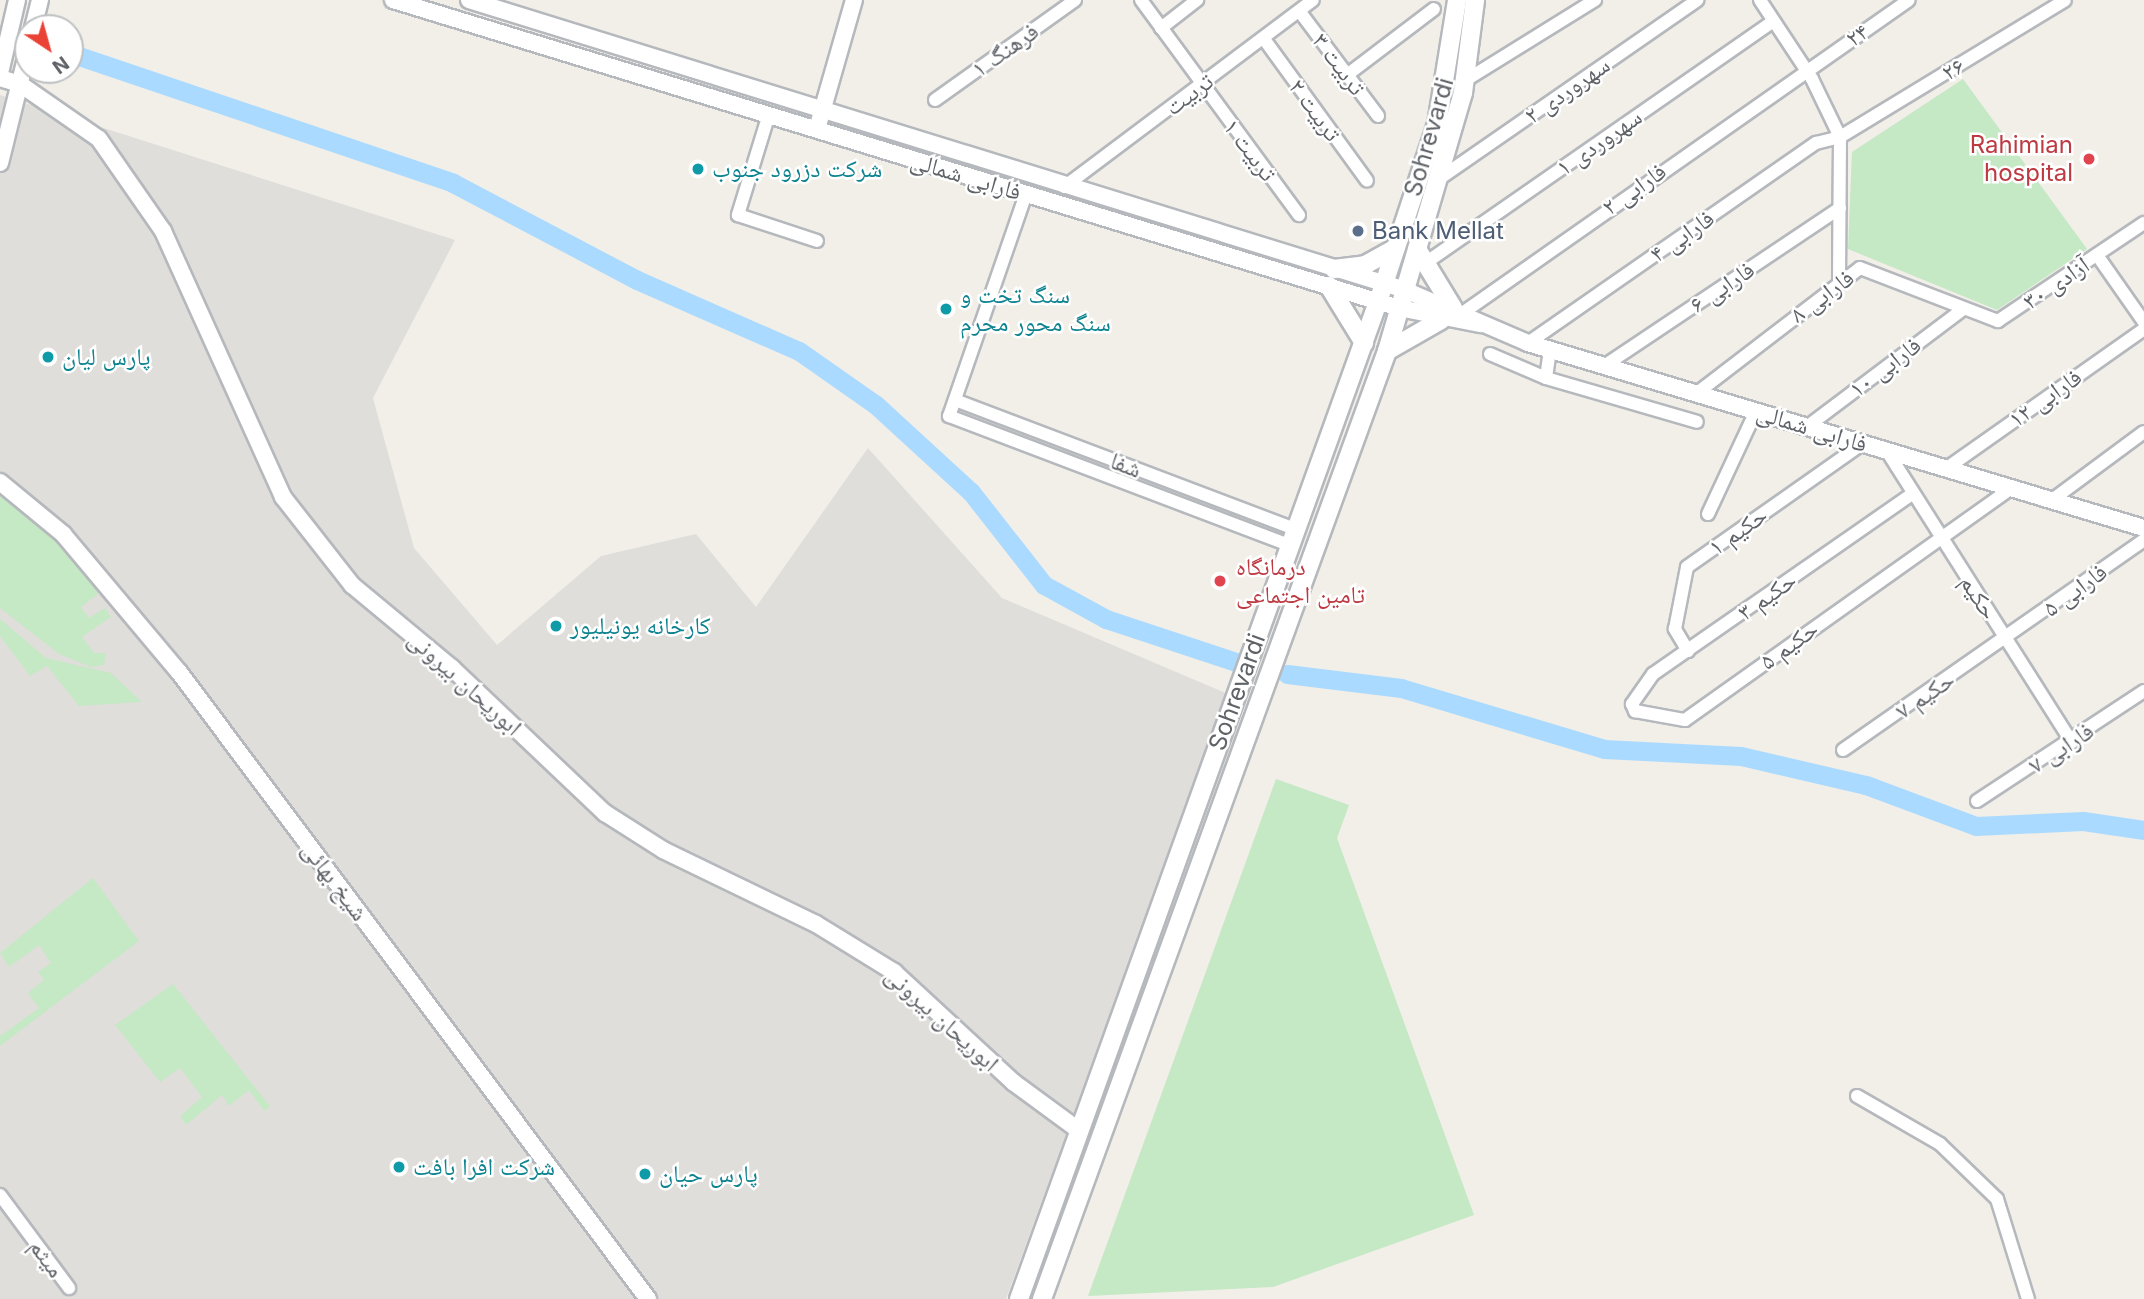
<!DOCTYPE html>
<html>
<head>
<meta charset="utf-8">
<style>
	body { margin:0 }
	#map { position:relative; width:2144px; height:1299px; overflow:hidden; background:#f1efe8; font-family:Inter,"Noto Naskh Arabic",sans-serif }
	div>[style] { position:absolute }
	.industrial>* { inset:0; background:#e0deda }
	.green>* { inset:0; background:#c5e8c5 }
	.river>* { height:19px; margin:-9.5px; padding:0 9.5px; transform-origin:9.5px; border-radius:9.5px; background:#aadaff }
	.roads { filter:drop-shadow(2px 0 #b5b8bc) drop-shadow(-2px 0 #b5b8bc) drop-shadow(0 2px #b5b8bc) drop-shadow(0 -2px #b5b8bc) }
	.minor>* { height:12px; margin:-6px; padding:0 6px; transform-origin:6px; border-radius:6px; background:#fff }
	.tertiary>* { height:16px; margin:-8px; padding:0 8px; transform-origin:8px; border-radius:8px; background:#fff }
	.secondary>* { height:18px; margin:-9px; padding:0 9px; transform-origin:9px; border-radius:9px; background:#fff }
	.dots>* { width:19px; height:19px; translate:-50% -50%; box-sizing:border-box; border:4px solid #fff; border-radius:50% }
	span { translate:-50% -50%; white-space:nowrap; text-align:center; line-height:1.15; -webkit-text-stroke:5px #fff; paint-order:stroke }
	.street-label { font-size:24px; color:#5f6368 }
	.health-label { font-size:24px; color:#be3a42 }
	.right { translate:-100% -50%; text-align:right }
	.left { translate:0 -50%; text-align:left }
	.culture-label { font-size:24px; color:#0d838f }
	.service-label { font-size:24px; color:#4e5e75 }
	.north { position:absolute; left:14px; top:14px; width:70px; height:70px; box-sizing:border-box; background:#fff; border:2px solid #bfc1c3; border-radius:50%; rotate:144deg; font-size:19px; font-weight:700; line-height:28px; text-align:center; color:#5f6368 }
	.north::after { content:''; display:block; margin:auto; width:24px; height:32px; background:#ea4335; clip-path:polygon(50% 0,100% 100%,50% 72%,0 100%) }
</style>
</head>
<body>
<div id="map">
	<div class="industrial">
		<i style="clip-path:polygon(0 95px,455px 240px,373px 398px,414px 548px,497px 645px,601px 556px,696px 534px,756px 607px,868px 448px,1002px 598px,1228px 694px,1006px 1299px,0 1299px)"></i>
	</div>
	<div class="green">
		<i style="clip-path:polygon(1963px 79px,2087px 249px,1997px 310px,1848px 249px,1852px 152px)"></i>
		<i style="clip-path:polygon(0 489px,45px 527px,99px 593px,81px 607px,89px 618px,105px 608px,111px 617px,82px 637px,94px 653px,106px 653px,104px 665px,91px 667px,59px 654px,0 608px)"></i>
		<i style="clip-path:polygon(0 619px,46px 658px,111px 673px,142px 702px,79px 706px,47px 666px,30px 676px,0 636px)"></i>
		<i style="clip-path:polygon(1276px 779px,1349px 805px,1337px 838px,1474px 1215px,1273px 1287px,1088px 1296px)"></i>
		<i style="clip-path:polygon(93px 878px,139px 941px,0 1046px,0 1036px,39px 1008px,28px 993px,44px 980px,38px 972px,51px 963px,39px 945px,9px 967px,0 953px)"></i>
		<i style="clip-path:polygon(173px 984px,270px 1106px,264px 1111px,249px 1090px,229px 1106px,222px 1095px,186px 1125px,180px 1116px,202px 1097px,180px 1068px,160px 1082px,115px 1025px)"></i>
	</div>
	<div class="river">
		<i style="left:70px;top:53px;width:404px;rotate:18.7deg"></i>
		<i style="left:453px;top:183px;width:208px;rotate:27.8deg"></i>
		<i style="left:637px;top:280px;width:177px;rotate:23.7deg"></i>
		<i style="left:799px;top:351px;width:94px;rotate:35deg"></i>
		<i style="left:876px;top:405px;width:129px;rotate:42.5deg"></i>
		<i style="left:971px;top:492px;width:118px;rotate:51.9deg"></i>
		<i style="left:1044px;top:585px;width:71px;rotate:28.7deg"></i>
		<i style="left:1106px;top:619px;width:137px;rotate:18.3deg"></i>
		<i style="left:1287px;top:674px;width:115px;rotate:7deg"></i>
		<i style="left:1401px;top:688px;width:212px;rotate:16.7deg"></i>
		<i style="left:1604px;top:749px;width:137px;rotate:2.9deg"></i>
		<i style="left:1741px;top:756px;width:128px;rotate:13.1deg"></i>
		<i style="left:1866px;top:785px;width:117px;rotate:20.4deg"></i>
		<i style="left:1976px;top:826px;width:107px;rotate:-2.7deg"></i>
		<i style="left:2083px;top:821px;width:62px;rotate:8.4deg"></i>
	</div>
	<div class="roads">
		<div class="minor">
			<i style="left:1141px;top:0;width:267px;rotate:53.7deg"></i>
			<i style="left:1760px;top:0;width:95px;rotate:56.6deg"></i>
			<i style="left:1812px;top:79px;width:64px;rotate:64.2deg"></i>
			<i style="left:1840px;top:137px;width:143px;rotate:90.4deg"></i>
			<i style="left:1300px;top:12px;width:130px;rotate:53.1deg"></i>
			<i style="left:1161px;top:28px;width:46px;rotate:-37.9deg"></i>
			<i style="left:1264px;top:39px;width:175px;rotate:54deg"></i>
			<i style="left:1347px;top:75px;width:109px;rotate:-37.2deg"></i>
			<i style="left:1466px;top:80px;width:152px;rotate:-31.8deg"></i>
			<i style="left:935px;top:100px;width:172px;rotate:-35.5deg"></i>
			<i style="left:769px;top:114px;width:106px;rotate:107.1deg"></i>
			<i style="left:738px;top:215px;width:83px;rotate:18.2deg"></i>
			<i style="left:1436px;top:181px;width:318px;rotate:-34.7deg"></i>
			<i style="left:1064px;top:187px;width:311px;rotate:-36.9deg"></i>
			<i style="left:1026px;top:194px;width:235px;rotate:109.1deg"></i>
			<i style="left:949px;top:416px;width:366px;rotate:20.8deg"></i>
			<i style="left:2097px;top:255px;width:82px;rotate:55deg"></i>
			<i style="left:1424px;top:264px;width:425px;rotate:-34.8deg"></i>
			<i style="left:1464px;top:312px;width:543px;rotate:-35.04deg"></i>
			<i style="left:1528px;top:343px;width:351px;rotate:-34.8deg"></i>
			<i style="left:1816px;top:143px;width:25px;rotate:-14deg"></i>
			<i style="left:1840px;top:137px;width:263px;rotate:-31.3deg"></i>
			<i style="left:1490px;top:354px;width:61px;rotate:23.2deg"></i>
			<i style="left:1546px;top:378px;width:28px;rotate:-82deg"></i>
			<i style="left:1604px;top:366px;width:284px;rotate:-33.8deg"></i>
			<i style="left:1546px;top:378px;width:157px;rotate:16.2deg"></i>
			<i style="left:1697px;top:393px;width:205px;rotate:-37.5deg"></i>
			<i style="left:1860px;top:268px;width:148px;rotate:21deg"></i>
			<i style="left:1998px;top:321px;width:176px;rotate:-33.9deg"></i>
			<i style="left:955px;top:400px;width:366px;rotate:20.8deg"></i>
			<i style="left:1808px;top:426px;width:194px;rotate:-37deg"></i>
			<i style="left:1887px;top:451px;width:345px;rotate:57.6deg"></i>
			<i style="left:1947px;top:468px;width:241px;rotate:-35.2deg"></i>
			<i style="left:1912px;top:494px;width:315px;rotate:145.2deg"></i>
			<i style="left:1653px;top:674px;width:37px;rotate:125deg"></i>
			<i style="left:1632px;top:704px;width:8px;rotate:67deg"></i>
			<i style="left:1635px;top:711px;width:51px;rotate:10.2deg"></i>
			<i style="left:1685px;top:720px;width:400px;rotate:-35.4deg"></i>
			<i style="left:2052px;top:500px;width:114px;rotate:-36.5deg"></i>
			<i style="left:1708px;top:514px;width:114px;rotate:-65deg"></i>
			<i style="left:1688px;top:651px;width:26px;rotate:-121deg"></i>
			<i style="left:1675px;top:629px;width:63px;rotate:-79deg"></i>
			<i style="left:1687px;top:567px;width:214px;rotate:-35.1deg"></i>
			<i style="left:1843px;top:750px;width:367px;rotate:-34.9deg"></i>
			<i style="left:1977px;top:801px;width:200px;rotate:-33.4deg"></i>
			<i style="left:1857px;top:1096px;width:96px;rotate:30deg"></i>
			<i style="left:1940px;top:1144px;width:79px;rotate:44deg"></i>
			<i style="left:1997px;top:1199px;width:105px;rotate:72.8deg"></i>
			<i style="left:0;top:1195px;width:116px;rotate:53.4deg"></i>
		</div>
		<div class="tertiary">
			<i style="left:393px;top:0;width:1052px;rotate:17.02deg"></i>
			<i style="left:1399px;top:308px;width:83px;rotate:11.2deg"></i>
			<i style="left:469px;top:0;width:980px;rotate:17.21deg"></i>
			<i style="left:1405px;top:290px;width:134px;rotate:23.3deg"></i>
			<i style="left:1528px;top:343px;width:643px;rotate:16.72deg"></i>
			<i style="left:33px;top:28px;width:29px;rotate:-76deg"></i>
			<i style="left:0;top:73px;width:75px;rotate:-76.9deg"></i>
			<i style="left:0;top:78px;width:21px;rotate:17deg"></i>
			<i style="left:20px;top:84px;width:96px;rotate:34.8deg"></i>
			<i style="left:99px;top:139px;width:112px;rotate:55.2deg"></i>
			<i style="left:163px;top:231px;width:292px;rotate:65.7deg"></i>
			<i style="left:283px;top:497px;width:112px;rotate:51.9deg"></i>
			<i style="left:352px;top:585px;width:130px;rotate:39.7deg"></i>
			<i style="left:452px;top:668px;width:211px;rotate:43.5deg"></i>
			<i style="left:605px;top:813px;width:69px;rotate:32.5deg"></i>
			<i style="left:663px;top:850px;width:170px;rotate:25.8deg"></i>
			<i style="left:816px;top:924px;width:92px;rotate:31.6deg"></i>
			<i style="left:894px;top:972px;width:162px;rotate:42.7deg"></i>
			<i style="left:1013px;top:1082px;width:79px;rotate:36.3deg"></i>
			<i style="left:819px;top:122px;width:127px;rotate:-74deg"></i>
			<i style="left:0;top:163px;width:116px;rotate:-76.1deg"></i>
			<i style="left:0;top:482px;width:82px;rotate:39.5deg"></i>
			<i style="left:63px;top:534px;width:180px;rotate:50deg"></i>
			<i style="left:179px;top:672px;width:783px;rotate:53.2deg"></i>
		</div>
		<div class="secondary">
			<i style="left:1417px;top:249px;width:69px;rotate:58.6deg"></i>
			<i style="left:1334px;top:269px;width:31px;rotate:-7deg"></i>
			<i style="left:1365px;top:265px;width:35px;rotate:-29deg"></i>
			<i style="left:1329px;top:286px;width:67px;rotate:58.4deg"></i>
			<i style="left:1387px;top:351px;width:62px;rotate:-29.9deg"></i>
			<i style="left:1019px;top:1299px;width:1060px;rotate:-70.2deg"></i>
			<i style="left:1378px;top:302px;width:188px;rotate:-71.7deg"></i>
			<i style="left:1437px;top:124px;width:126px;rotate:-80.8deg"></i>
			<i style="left:1042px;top:1299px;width:1009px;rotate:-70deg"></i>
			<i style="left:1387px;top:351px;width:269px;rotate:-73.6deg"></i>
			<i style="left:1463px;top:93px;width:94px;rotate:-82.6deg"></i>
		</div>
	</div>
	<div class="dots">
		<i style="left:2089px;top:159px;background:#e0444e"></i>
		<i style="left:698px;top:169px;background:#0f9aa8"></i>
		<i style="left:1358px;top:231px;background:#5c6f8a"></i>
		<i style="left:946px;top:309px;background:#0f9aa8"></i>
		<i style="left:48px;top:357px;background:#0f9aa8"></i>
		<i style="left:1220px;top:581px;background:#e0444e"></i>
		<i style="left:556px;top:626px;background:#0f9aa8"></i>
		<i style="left:399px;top:1167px;background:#0f9aa8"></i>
		<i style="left:645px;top:1174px;background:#0f9aa8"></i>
	</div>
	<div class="street-label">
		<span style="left:1857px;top:35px;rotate:-34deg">۲۴</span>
		<span style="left:1005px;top:50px;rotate:-35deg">فرهنگ ۱</span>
		<span style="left:1339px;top:64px;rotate:53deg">تربیت ۳</span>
		<span style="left:1953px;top:69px;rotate:-31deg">۲۶</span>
		<span style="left:1567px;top:90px;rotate:-35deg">سهروردی ۲</span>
		<span style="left:1189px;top:94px;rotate:-37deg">تربیت</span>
		<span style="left:1315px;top:110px;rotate:54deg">تربیت ۲</span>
		<span style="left:1429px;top:137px;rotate:-74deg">Sohrevardi</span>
		<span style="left:1599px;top:142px;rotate:-35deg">سهروردی ۱</span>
		<span style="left:1250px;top:150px;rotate:53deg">تربیت ۱</span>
		<span style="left:966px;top:176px;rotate:17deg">فارابی شمالی</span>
		<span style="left:1634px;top:189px;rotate:-35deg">فارابی ۲</span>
		<span style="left:1682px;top:236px;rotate:-35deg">فارابی ۴</span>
		<span style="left:2056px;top:283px;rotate:-34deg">آزادی ۳۰</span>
		<span style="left:1722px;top:287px;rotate:-34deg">فارابی ۶</span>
		<span style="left:1822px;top:296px;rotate:-36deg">فارابی ۸</span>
		<span style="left:1885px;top:367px;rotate:-37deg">فارابی ۱۰</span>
		<span style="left:2045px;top:398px;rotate:-35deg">فارابی ۱۲</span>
		<span style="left:1812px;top:428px;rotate:17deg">فارابی شمالی</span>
		<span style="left:1126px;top:465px;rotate:21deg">شفا</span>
		<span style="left:1738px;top:531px;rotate:-35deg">حکیم ۱</span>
		<span style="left:2075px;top:590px;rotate:-36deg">فارابی ۵</span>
		<span style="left:1767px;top:596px;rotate:-35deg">حکیم ۳</span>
		<span style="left:1979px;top:597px;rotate:57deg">حکیم</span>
		<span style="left:1789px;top:645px;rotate:-36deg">حکیم ۵</span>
		<span style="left:465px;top:683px;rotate:42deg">ابوریحان بیرونی</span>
		<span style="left:1237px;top:692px;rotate:-70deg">Sohrevardi</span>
		<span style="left:1925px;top:695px;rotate:-34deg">حکیم ۷</span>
		<span style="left:2061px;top:748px;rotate:-33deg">فارابی ۷</span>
		<span style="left:335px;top:881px;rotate:53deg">شیخ بهائی</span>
		<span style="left:942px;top:1019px;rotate:42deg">ابوریحان بیرونی</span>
		<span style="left:47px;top:1258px;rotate:54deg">میثم</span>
	</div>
	<div class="health-label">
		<span class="right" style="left:2073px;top:159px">Rahimian<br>hospital</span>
		<span class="left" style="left:1236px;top:581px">درمانگاه<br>تامین اجتماعی</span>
	</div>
	<div class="culture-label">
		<span class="left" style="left:712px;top:169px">شرکت دزرود جنوب</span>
		<span class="left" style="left:960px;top:309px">سنگ تخت و<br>سنگ محور محرم</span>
		<span class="left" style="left:62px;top:357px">پارس لیان</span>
		<span class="left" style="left:570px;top:626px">کارخانه یونیلیور</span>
		<span class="left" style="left:413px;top:1167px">شرکت افرا بافت</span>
		<span class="left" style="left:659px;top:1174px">پارس حیان</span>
	</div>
	<div class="service-label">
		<span class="left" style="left:1372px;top:231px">Bank Mellat</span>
	</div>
	<div class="north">N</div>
</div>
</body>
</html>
